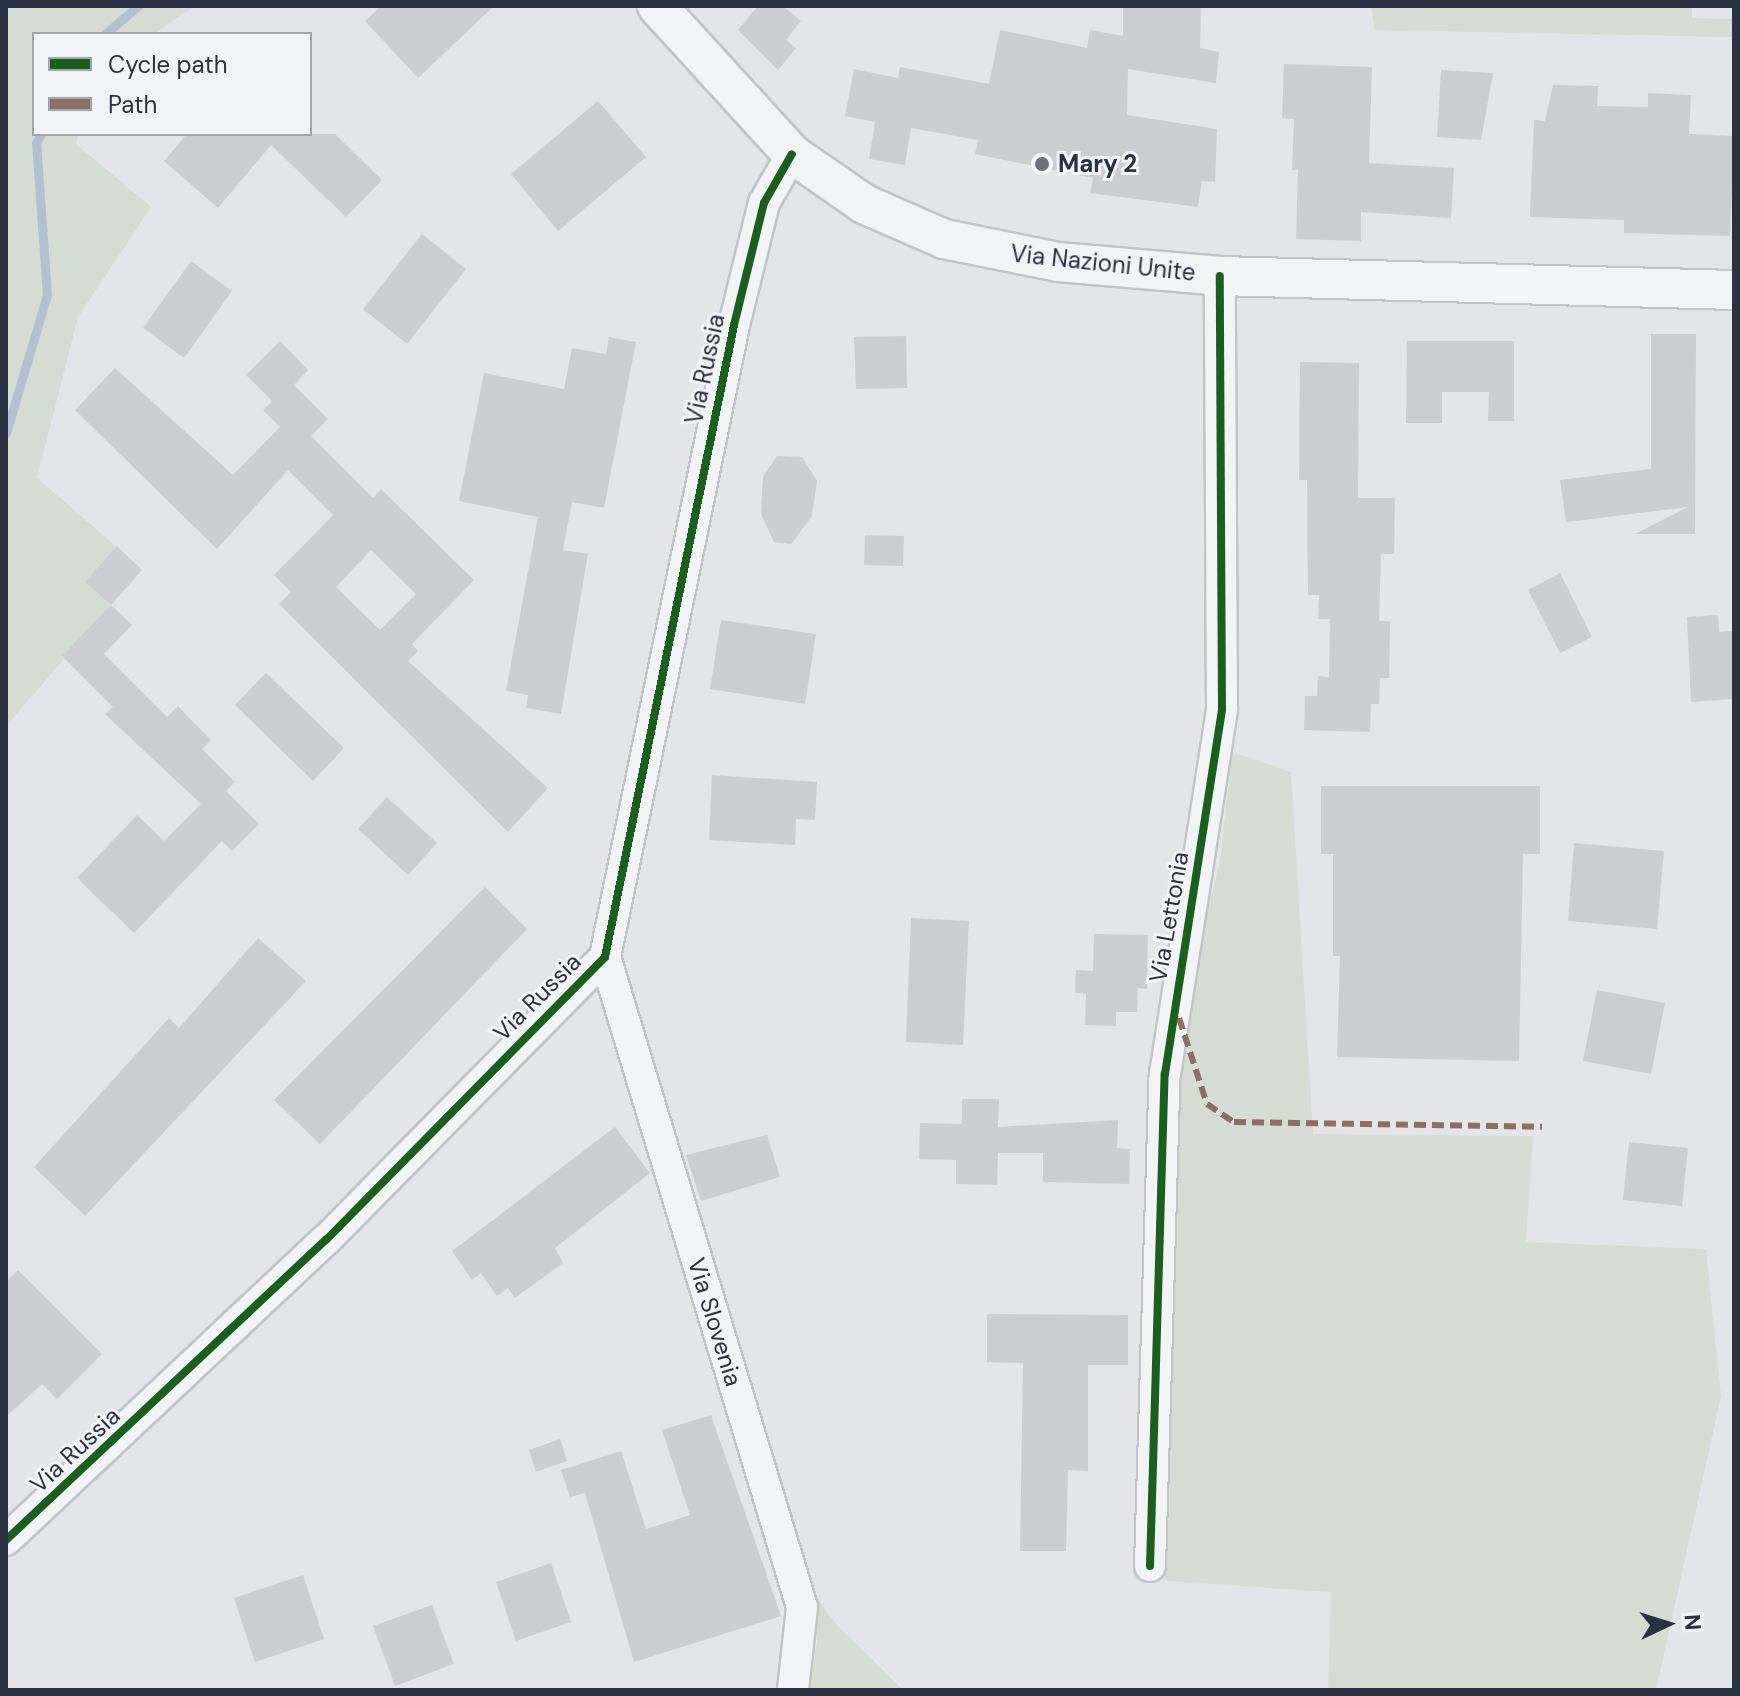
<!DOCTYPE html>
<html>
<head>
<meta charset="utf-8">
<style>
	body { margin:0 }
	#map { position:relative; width:1740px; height:1696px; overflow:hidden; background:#e4e5e8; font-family:"DM Sans",sans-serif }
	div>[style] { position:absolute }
	.green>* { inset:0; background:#d4dcd4 }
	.stream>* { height:9px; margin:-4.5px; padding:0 4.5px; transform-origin:4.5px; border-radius:4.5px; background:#b2c0d2 }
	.building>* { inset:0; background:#cccdd0 }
	.roads { filter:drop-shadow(2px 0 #c2c3c6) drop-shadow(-2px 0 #c2c3c6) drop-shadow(0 2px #c2c3c6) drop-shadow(0 -2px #c2c3c6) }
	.minor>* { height:30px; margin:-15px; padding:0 15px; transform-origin:15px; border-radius:15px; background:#f2f3f5 }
	.tertiary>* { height:38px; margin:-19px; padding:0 19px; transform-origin:19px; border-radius:19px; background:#f2f3f5 }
	.quiet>* { height:6px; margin-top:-3px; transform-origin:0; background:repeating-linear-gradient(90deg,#8d6e63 0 12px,transparent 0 18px) }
	.cycleway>* { height:8px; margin:-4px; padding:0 4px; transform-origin:4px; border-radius:4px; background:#1b5e20 }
	.dots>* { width:22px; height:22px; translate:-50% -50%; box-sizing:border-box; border:4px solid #f1f3f7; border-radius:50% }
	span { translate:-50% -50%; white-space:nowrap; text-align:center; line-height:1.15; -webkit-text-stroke:6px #f1f3f7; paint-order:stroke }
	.poi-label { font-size:24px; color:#2a3142; font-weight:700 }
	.left { translate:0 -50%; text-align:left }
	.street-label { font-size:24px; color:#2a3142 }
	.frame { position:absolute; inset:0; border:8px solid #2a3142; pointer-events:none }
	.legend { position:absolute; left:32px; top:32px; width:280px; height:104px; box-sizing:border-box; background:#f1f3f7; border:2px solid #a1a5af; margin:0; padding:10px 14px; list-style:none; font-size:24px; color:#2a3142 }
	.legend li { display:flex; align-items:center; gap:16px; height:40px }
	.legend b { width:40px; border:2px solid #a1a5af }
	.north { position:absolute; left:1628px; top:1584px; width:80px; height:80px; -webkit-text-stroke:6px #f1f3f7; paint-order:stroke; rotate:86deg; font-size:22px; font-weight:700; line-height:32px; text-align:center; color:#2a3142 }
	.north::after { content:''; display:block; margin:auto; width:28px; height:36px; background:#2a3142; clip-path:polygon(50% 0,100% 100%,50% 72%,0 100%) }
</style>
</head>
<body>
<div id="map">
	<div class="green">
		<i style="clip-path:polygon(6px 6px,194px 6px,154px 34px,34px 34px,34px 134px,78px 134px,76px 144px,151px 207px,78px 317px,37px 478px,117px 547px,85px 582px,111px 605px,6px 726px)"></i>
		<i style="clip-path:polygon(1371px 6px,1692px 6px,1692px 18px,1734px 19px,1734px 37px,1375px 30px)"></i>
		<i style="clip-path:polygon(1232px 752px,1291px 772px,1313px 1134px,1533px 1136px,1526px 1242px,1706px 1249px,1721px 1396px,1656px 1690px,1328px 1690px,1331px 1592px,1167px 1581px,1161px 1564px,1180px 1074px,1189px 988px,1220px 861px)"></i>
		<i style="clip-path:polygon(815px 1596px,836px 1624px,903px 1690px,808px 1690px,817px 1642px)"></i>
	</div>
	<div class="stream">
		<i style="left:105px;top:34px;width:43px;rotate:-40.3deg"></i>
		<i style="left:6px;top:433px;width:144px;rotate:-73.5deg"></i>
		<i style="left:47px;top:295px;width:152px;rotate:-94.1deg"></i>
		<i style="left:36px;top:143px;width:10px;rotate:-61deg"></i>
	</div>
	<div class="building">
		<i style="clip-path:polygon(381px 6px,494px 6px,418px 78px,365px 21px)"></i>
		<i style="clip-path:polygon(758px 6px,783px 6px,801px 21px,786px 40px,796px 48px,778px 70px,738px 30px)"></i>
		<i style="clip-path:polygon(1123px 6px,1201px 6px,1200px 48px,1219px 52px,1216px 83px,1128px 69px,1127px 115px,1217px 129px,1215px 182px,1202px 181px,1198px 207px,1090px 193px,1093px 178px,975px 154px,978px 140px,911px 128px,905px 165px,869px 159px,875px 122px,845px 116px,854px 69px,898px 78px,900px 67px,989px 84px,1000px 30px,1087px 48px,1090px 30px,1123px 36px)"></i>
		<i style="clip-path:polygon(1284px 64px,1372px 67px,1369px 163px,1454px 168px,1451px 218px,1361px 212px,1361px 241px,1296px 239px,1298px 170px,1292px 170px,1294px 119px,1282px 118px)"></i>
		<i style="clip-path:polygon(1441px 70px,1493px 73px,1481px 140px,1437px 137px)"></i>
		<i style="clip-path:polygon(1553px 85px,1598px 86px,1597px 106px,1648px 107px,1648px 93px,1691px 95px,1689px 134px,1734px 136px,1730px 236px,1624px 233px,1624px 220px,1530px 217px,1534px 120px,1545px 121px)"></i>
		<i style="clip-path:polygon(598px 101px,646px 157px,558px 231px,511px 174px)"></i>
		<i style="clip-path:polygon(187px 134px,335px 134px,382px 180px,346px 217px,271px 145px,218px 208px,164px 161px)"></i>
		<i style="clip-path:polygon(422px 234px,466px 269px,407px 344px,363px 309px)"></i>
		<i style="clip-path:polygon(191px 261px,232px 291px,184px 358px,143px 328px)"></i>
		<i style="clip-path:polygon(1651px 334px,1696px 334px,1695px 534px,1635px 534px,1688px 507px,1566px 522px,1560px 480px,1651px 469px)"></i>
		<i style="clip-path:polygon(906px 336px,907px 388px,856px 389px,854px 337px)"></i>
		<i style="clip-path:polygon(609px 337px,636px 342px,604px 508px,572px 502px,563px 550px,588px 554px,561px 714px,526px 708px,528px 695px,506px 691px,538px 517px,459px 501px,484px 373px,564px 389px,572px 348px,606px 354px)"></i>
		<i style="clip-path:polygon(evenodd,280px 341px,308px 370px,294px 385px,328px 419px,311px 436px,373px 498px,381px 489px,474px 580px,412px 644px,418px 651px,408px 661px,548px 788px,508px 832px,279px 604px,291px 592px,274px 575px,333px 515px,288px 470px,217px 549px,75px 410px,115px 368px,233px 475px,280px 427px,263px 410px,272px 401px,246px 375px,280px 341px,371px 550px,416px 594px,380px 630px,336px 587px,371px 550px)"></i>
		<i style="clip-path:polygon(1407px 341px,1514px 341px,1514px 421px,1488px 421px,1489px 392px,1442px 392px,1442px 423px,1406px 423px)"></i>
		<i style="clip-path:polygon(1300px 362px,1359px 363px,1358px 498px,1395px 498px,1394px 554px,1381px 554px,1379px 621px,1390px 621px,1389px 678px,1380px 678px,1379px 704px,1371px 704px,1370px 732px,1304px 730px,1305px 696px,1317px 696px,1318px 676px,1329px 677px,1330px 619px,1318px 619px,1319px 595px,1308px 595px,1307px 480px,1299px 480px)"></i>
		<i style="clip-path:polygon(777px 456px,802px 457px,817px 481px,812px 516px,791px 544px,774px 542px,761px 514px,763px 477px)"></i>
		<i style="clip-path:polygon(865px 535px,904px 536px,903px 566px,864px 565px)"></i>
		<i style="clip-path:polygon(117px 546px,142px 570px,111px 605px,85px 582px)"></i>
		<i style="clip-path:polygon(1560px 573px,1592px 637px,1560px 653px,1528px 590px)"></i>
		<i style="clip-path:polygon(111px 605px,132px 625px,104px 654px,167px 717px,178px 706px,211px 740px,202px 749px,235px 782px,226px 791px,259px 824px,232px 851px,222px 841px,134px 933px,77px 878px,137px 815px,164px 841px,201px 804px,105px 714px,113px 707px,62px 656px)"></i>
		<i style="clip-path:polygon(1718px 615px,1719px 632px,1734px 631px,1734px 699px,1691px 702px,1687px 617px)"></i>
		<i style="clip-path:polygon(721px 620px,816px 634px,805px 704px,710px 689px)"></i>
		<i style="clip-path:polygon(266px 673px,344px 748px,313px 781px,235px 705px)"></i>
		<i style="clip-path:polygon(712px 775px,817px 782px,815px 820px,796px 819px,795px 845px,709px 840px)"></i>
		<i style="clip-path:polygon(1321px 786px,1540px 786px,1540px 854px,1523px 854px,1519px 1061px,1337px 1057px,1340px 956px,1333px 956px,1333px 854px,1321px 854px)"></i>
		<i style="clip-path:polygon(387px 797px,437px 843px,408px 875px,358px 829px)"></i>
		<i style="clip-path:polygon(1574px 843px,1664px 851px,1657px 929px,1568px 921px)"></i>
		<i style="clip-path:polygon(485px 887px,527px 929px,320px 1144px,274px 1100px)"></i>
		<i style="clip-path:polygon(911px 918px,969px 921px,963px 1045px,906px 1042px)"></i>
		<i style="clip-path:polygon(1094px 934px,1148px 935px,1147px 989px,1138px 988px,1137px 1012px,1116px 1012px,1116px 1026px,1085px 1025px,1086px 994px,1075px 993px,1076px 970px,1093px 971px)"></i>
		<i style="clip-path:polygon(258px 938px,306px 981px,85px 1216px,34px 1167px,169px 1018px,179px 1028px)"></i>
		<i style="clip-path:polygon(1597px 990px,1665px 1003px,1651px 1074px,1583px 1061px)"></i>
		<i style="clip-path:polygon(962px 1099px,999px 1099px,998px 1127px,1118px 1120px,1117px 1148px,1130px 1149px,1129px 1184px,1043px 1182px,1043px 1153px,998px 1153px,997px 1185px,956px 1184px,956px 1160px,919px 1159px,920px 1123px,962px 1124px)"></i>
		<i style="clip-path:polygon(615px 1127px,650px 1173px,555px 1248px,563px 1263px,515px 1298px,508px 1288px,497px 1296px,481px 1273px,472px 1280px,452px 1251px)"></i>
		<i style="clip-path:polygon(767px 1135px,780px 1177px,701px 1201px,686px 1155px)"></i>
		<i style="clip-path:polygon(1629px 1142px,1688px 1148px,1682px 1206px,1623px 1200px)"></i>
		<i style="clip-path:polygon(18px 1270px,102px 1354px,57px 1399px,42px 1384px,6px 1417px,6px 1282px)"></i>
		<i style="clip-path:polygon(987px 1314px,1128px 1315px,1128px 1365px,1088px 1365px,1088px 1471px,1068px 1470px,1066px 1551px,1020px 1551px,1023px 1363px,987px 1362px)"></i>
		<i style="clip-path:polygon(711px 1415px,781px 1616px,634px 1662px,585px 1493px,570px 1497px,561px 1470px,621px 1451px,646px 1529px,690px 1515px,662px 1430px)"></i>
		<i style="clip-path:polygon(560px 1439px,567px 1461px,536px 1472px,529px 1450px)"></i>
		<i style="clip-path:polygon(551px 1563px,571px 1622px,516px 1641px,496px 1582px)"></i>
		<i style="clip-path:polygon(303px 1575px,324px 1639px,255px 1662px,234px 1598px)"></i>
		<i style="clip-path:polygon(432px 1605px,454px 1664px,395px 1686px,373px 1626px)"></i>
	</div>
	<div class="roads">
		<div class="minor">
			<i style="left:605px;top:957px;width:679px;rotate:73.14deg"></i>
			<i style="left:802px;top:1607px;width:83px;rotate:96.2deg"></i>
			<i style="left:6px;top:1540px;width:439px;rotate:-43.2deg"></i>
			<i style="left:326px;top:1240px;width:397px;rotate:-45.4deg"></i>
			<i style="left:605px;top:957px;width:645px;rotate:-78.46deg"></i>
			<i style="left:734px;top:325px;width:126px;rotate:-76.2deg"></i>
			<i style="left:764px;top:203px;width:56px;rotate:-60.3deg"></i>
			<i style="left:1150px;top:1566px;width:492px;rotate:-88.3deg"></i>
			<i style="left:1165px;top:1074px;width:369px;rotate:-81.1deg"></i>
			<i style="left:1222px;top:709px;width:433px;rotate:-90.3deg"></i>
		</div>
		<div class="tertiary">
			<i style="left:657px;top:6px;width:200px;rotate:47.6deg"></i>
			<i style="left:792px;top:154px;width:88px;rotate:34.8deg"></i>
			<i style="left:864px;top:204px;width:87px;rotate:23.6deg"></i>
			<i style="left:944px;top:239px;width:116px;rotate:11.4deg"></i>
			<i style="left:1058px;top:262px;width:163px;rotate:4.9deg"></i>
			<i style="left:1220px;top:276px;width:514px;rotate:1.56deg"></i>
		</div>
	</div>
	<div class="quiet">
		<i style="left:1179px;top:1018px;width:90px;rotate:72deg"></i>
		<i style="left:1207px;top:1104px;width:32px;rotate:34deg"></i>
		<i style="left:1234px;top:1122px;width:308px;rotate:0.9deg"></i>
	</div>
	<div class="cycleway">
		<i style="left:6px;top:1540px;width:439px;rotate:-43.2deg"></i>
		<i style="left:326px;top:1240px;width:397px;rotate:-45.4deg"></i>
		<i style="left:605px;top:957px;width:645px;rotate:-78.46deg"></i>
		<i style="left:734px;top:325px;width:126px;rotate:-76.2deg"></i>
		<i style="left:764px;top:203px;width:56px;rotate:-60.3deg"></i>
		<i style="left:1150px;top:1566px;width:492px;rotate:-88.3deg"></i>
		<i style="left:1165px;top:1074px;width:369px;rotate:-81.1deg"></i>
		<i style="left:1222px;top:709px;width:433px;rotate:-90.3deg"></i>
	</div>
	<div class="dots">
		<i style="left:1042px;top:164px;background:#6b707c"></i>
	</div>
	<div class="poi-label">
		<span class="left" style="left:1058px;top:164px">Mary 2</span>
	</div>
	<div class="street-label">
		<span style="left:1103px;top:263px;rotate:6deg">Via Nazioni Unite</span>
		<span style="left:705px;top:369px;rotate:-78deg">Via Russia</span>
		<span style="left:1169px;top:917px;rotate:-80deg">Via Lettonia</span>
		<span style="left:537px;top:997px;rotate:-45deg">Via Russia</span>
		<span style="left:715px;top:1322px;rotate:73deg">Via Slovenia</span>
		<span style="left:75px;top:1450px;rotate:-43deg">Via Russia</span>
	</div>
	<div class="frame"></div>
	<ul class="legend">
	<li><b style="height:10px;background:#1b5e20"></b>Cycle path</li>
	<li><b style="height:10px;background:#8d6e63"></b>Path</li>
	</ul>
	<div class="north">N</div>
</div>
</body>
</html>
